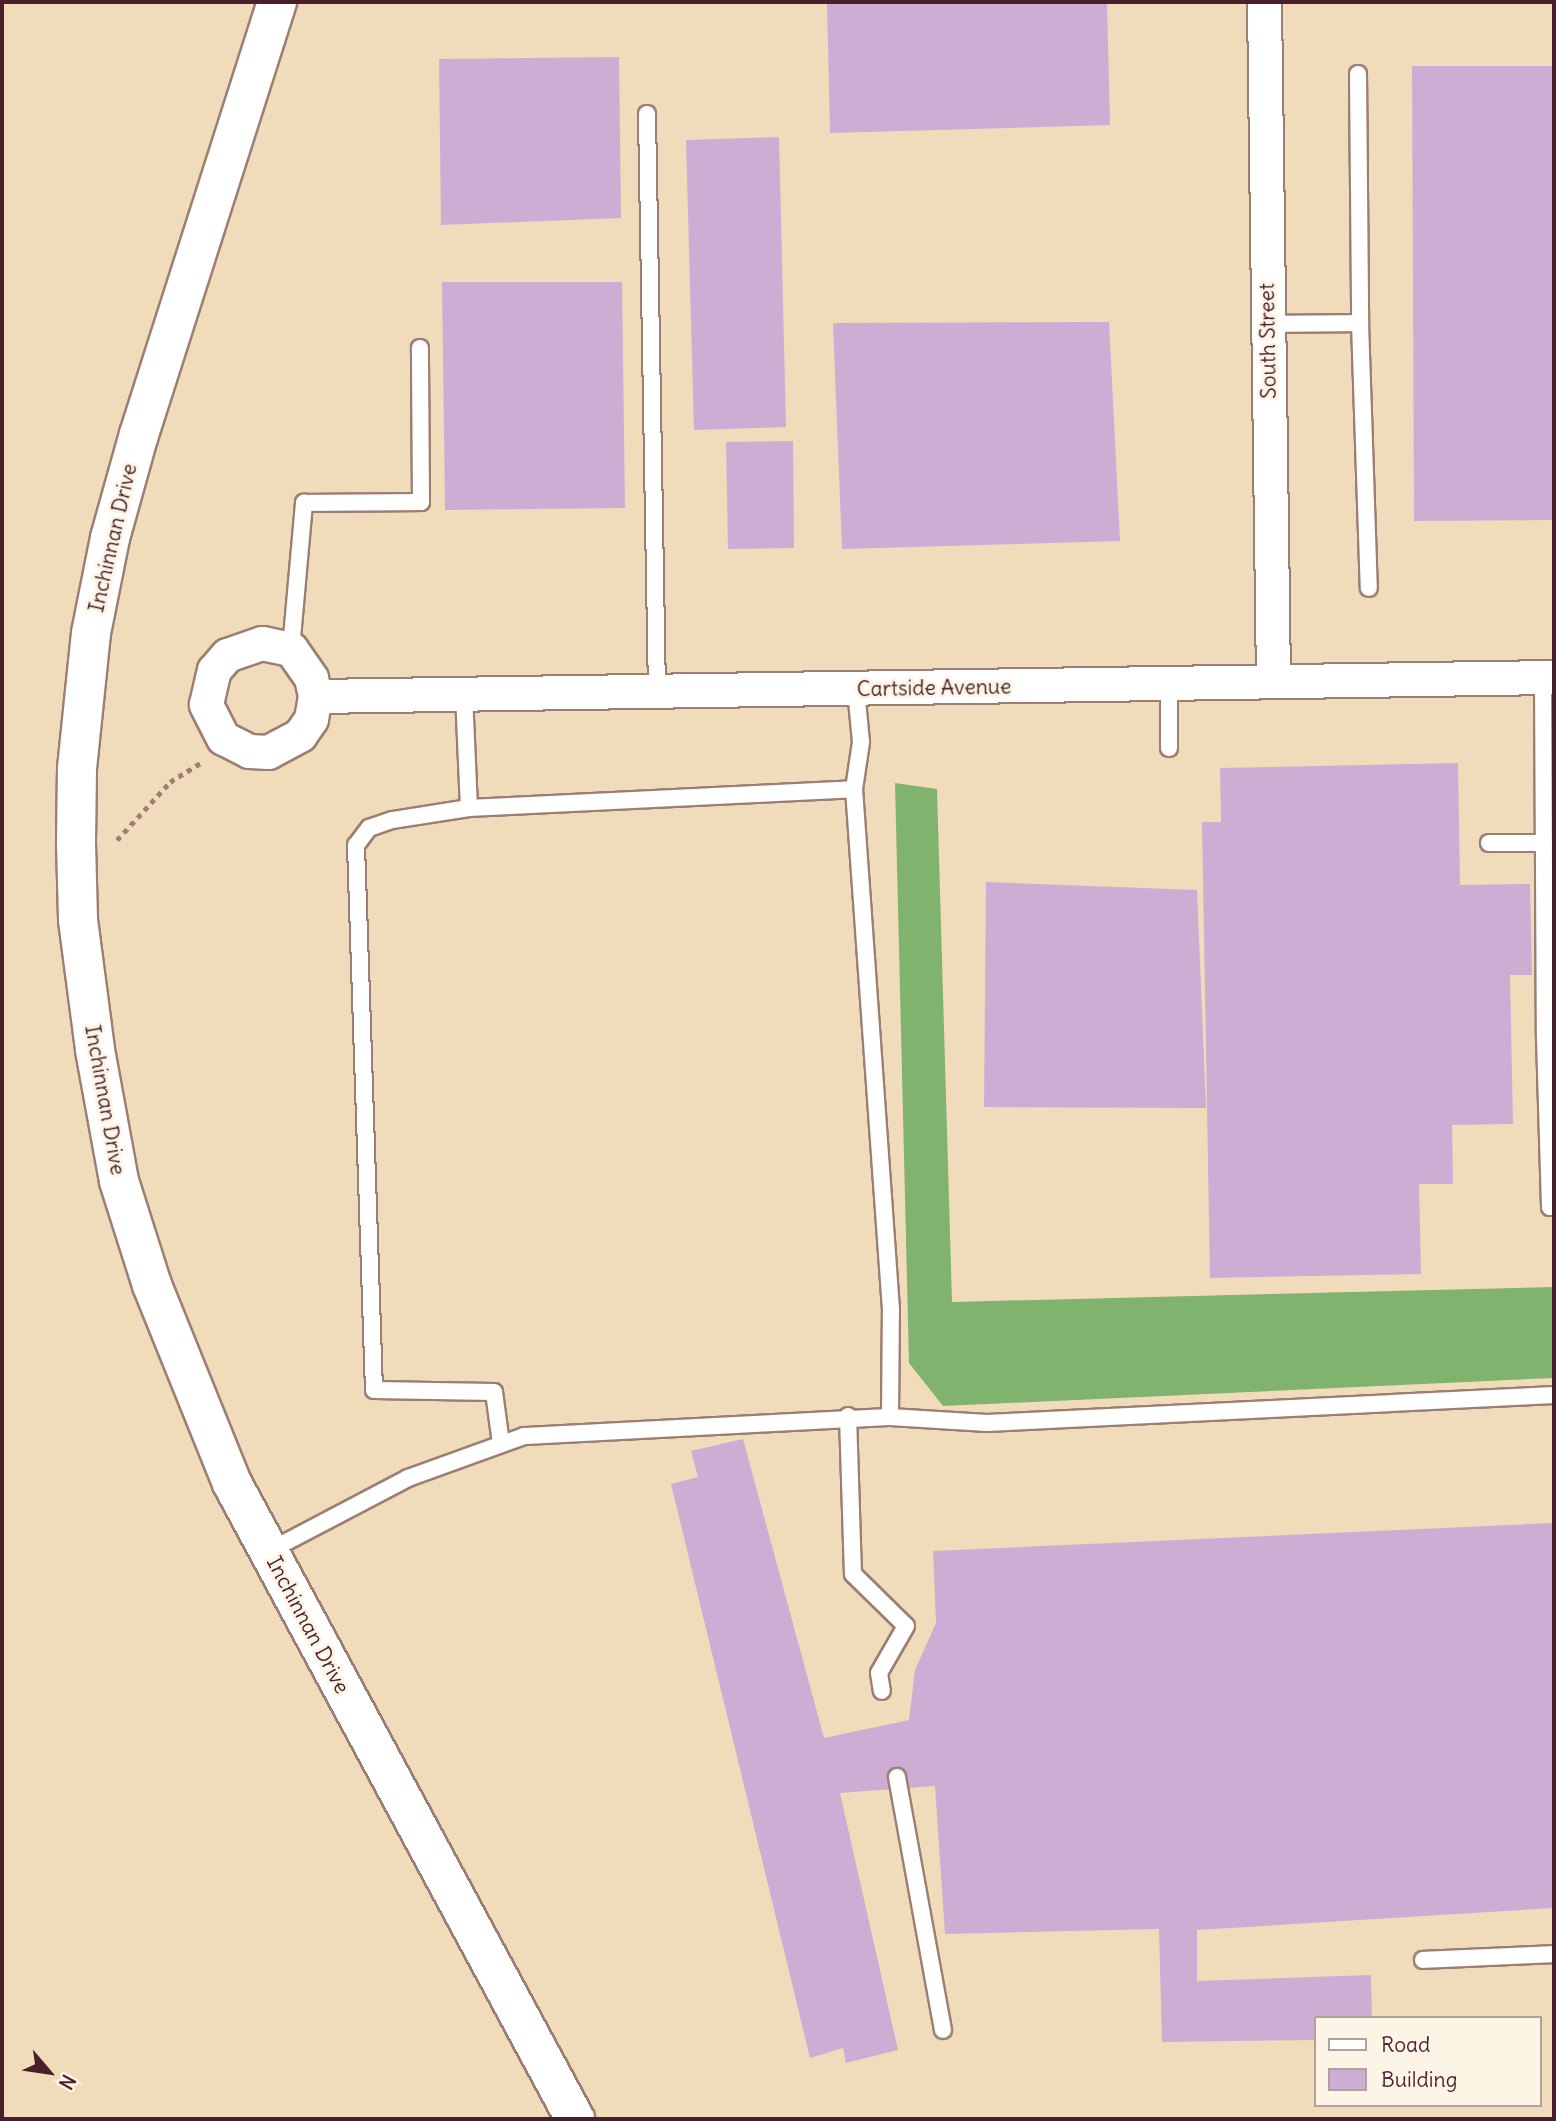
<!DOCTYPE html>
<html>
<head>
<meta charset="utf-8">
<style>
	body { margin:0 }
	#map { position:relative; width:1556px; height:2121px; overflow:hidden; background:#f0dcba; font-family:Delius,sans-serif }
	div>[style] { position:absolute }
	.forest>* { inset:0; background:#80b36e }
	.building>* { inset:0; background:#ceadd4 }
	.path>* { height:4.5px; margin-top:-2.25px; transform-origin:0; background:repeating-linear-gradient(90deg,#9d7e72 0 5px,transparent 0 10px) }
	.roads { filter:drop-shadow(2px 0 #9d7e72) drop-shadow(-2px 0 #9d7e72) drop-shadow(0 2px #9d7e72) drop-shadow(0 -2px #9d7e72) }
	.lane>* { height:16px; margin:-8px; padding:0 8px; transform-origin:8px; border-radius:8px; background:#fff }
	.street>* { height:33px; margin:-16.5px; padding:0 16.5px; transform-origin:16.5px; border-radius:16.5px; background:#fff }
	.secondary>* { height:38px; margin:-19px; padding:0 19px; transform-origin:19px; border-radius:19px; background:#fff }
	span { translate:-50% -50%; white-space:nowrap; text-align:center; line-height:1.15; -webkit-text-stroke:6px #fcf5e5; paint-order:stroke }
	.street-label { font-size:21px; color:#4a1f2b }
	.frame { position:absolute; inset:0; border:4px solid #4a1f2b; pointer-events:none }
	.legend { position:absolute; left:1314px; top:2016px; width:228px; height:91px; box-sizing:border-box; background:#fcf5e5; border:2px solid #b59f9b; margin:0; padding:9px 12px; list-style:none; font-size:21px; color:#4a1f2b }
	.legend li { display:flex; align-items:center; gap:14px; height:35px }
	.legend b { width:35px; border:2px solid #b59f9b }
	.north { position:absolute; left:14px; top:2037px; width:70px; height:70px; -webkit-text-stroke:5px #fcf5e5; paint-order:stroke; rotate:119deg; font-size:19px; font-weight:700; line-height:28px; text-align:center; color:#4a1f2b }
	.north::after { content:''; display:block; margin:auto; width:24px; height:32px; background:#4a1f2b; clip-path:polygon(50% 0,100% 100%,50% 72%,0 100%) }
</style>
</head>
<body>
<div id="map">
	<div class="forest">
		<i style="clip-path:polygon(895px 783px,937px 789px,952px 1302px,1554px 1287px,1554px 1378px,943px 1406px,909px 1363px)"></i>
	</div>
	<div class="building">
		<i style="clip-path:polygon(827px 2px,1107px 2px,1110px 125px,830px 133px)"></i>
		<i style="clip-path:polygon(619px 57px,621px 218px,441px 225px,439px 59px)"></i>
		<i style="clip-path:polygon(1412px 66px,1554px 66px,1554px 520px,1414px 521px)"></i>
		<i style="clip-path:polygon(779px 137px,786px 427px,694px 430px,686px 140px)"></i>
		<i style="clip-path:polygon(442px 282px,622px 282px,625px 508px,445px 510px)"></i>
		<i style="clip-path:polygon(1109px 322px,1120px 541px,842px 549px,833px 323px)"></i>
		<i style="clip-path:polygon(793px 441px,794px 548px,728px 549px,726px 442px)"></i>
		<i style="clip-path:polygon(1458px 763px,1460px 885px,1530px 884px,1532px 975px,1510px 975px,1513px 1124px,1452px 1125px,1453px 1184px,1419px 1184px,1421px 1274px,1210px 1278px,1202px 822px,1221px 822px,1220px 768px)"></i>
		<i style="clip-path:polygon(986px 882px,1197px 890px,1206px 1108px,984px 1107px)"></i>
		<i style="clip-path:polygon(743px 1439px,824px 1738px,909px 1720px,915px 1670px,936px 1623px,933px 1551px,1554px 1523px,1554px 1908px,1197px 1930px,1197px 1981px,1371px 1975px,1372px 2018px,1316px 2018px,1316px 2040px,1162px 2042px,1159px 1929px,945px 1934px,935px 1786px,840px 1793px,898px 2050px,846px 2063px,843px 2048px,810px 2058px,671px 1484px,698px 1477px,691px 1451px)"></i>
	</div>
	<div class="path">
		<i style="left:117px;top:840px;width:79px;rotate:-47.6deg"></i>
		<i style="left:170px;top:782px;width:36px;rotate:-32deg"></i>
	</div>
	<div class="roads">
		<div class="lane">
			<i style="left:1358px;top:74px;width:249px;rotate:89.5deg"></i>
			<i style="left:647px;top:114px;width:577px;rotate:89.01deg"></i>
			<i style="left:1268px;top:324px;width:92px;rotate:-0.6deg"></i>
			<i style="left:1360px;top:323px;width:265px;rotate:88.1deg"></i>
			<i style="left:291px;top:649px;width:147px;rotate:-84.9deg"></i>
			<i style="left:304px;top:503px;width:117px;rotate:-0.5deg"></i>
			<i style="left:421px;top:502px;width:154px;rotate:-90.4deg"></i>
			<i style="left:1543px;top:677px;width:361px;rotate:89.7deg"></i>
			<i style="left:1545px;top:1038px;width:169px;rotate:88.3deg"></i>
			<i style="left:1550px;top:1207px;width:4px"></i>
			<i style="left:1169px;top:682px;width:66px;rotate:90deg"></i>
			<i style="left:464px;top:694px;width:114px;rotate:87.5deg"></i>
			<i style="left:469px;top:808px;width:385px;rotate:-2.8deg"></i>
			<i style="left:469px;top:808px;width:78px;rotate:171.1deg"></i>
			<i style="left:392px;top:820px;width:24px;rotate:161deg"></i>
			<i style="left:369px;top:828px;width:21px;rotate:127deg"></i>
			<i style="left:356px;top:845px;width:545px;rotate:88.11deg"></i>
			<i style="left:374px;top:1390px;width:120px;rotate:1deg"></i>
			<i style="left:494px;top:1392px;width:52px;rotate:82.3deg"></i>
			<i style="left:1489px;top:843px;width:55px"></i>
			<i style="left:848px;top:1416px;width:158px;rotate:88.2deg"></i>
			<i style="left:853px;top:1574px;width:74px;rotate:44.5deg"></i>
			<i style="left:906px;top:1626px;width:54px;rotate:119.9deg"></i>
			<i style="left:879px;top:1673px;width:18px;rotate:81deg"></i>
			<i style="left:890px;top:1417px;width:97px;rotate:3.5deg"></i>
			<i style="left:987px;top:1423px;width:568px;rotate:-2.83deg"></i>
			<i style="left:269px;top:1551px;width:157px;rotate:-27.7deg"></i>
			<i style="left:408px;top:1478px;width:123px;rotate:-19.9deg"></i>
			<i style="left:524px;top:1436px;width:366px;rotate:-3deg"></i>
			<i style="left:890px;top:1417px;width:107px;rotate:-89.5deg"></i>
			<i style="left:891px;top:1310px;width:522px;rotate:-94.06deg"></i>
			<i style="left:854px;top:789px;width:48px;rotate:-81.5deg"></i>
			<i style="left:861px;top:742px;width:52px;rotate:-95.5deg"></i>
			<i style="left:897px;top:1777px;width:257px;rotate:79.7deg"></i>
			<i style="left:1423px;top:1960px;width:131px;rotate:-2.6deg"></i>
		</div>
		<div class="street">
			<i style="left:1264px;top:2px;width:678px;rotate:89.24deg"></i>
			<i style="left:262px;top:643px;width:30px;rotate:12deg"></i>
			<i style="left:291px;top:649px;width:35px;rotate:55deg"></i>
			<i style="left:311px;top:678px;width:18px;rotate:77deg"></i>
			<i style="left:315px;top:696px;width:23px;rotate:100deg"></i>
			<i style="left:311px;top:719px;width:19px;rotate:125deg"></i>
			<i style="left:300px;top:735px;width:36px;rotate:152deg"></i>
			<i style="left:268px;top:752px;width:19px;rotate:-177deg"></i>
			<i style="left:249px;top:751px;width:29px;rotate:-153deg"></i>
			<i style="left:223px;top:738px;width:38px;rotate:-117deg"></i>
			<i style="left:206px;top:704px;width:35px;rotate:-77deg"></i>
			<i style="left:214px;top:670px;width:20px;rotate:-49deg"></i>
			<i style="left:227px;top:655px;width:37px;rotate:-19deg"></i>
			<i style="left:315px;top:696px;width:1239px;rotate:-0.88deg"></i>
		</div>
		<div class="secondary">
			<i style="left:277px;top:2px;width:454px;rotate:107.7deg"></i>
			<i style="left:139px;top:434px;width:108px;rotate:105.6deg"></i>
			<i style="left:110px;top:538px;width:97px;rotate:101.3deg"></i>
			<i style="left:91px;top:633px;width:137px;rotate:95.9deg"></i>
			<i style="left:77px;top:769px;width:74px;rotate:90.8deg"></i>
			<i style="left:76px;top:843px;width:77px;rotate:88.5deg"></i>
			<i style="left:78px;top:920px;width:131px;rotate:82.5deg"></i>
			<i style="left:95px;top:1050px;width:133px;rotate:79.6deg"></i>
			<i style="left:119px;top:1181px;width:109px;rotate:72.4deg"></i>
			<i style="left:152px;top:1285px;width:214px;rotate:68deg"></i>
			<i style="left:232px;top:1483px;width:723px;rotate:61.66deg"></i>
		</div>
	</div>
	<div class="street-label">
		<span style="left:1268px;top:341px;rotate:-91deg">South Street</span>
		<span style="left:113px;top:538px;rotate:-77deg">Inchinnan Drive</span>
		<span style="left:934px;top:688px;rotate:-1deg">Cartside Avenue</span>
		<span style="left:105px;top:1100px;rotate:80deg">Inchinnan Drive</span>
		<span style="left:308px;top:1625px;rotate:62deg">Inchinnan Drive</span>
	</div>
	<div class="frame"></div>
	<ul class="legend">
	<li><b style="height:9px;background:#fff"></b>Road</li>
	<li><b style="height:19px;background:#ceadd4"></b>Building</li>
	</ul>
	<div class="north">N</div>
</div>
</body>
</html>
